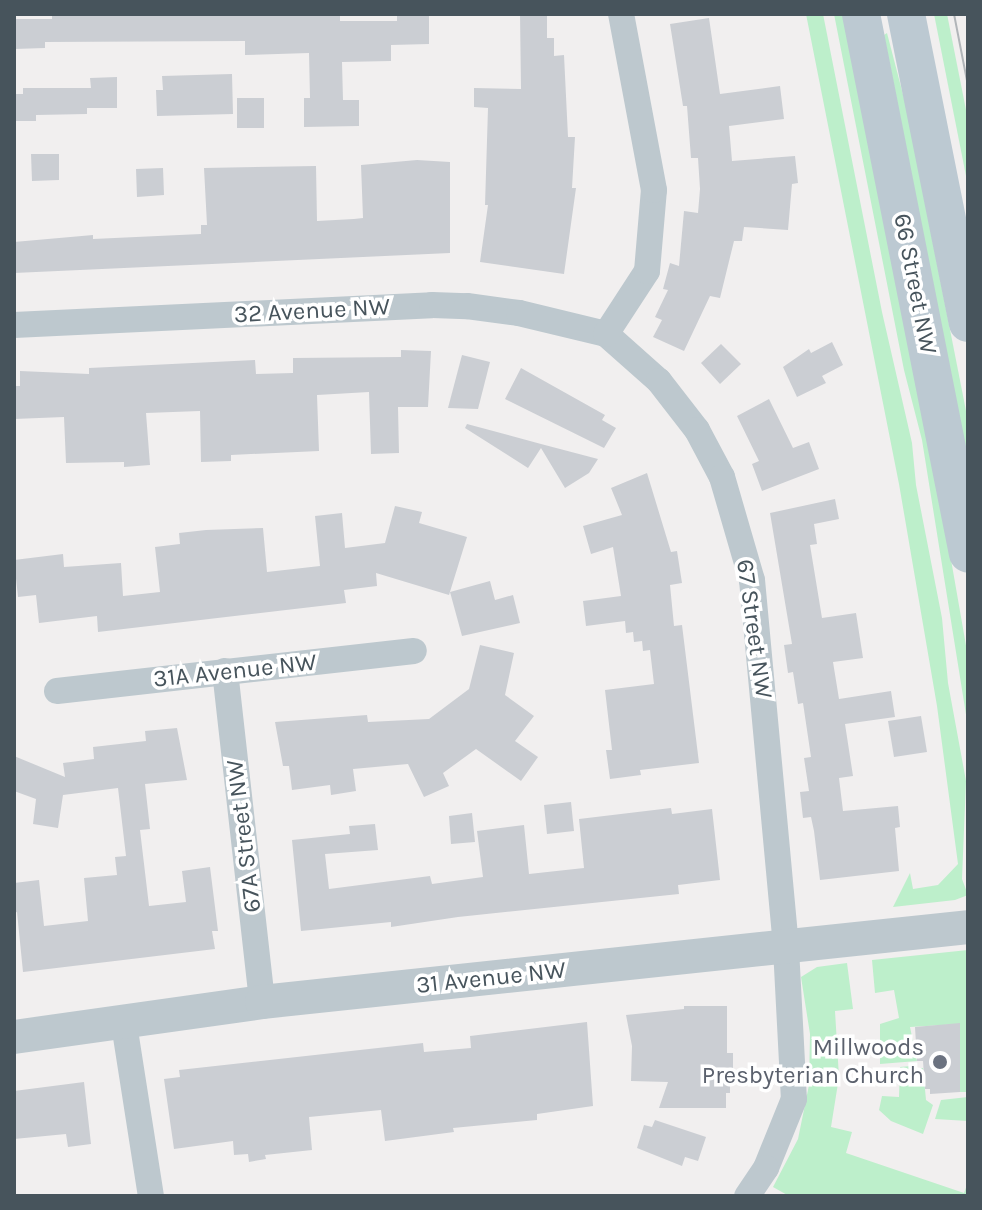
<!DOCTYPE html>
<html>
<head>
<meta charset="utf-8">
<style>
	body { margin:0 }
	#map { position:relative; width:982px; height:1210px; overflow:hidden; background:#f1efef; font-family:Karla,sans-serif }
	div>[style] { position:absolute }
	.green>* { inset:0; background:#bdefcb }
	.building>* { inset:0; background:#cbced3 }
	.minor>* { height:26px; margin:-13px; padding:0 13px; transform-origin:13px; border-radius:13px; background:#bdc8ce }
	.tertiary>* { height:34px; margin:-17px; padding:0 17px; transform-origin:17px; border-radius:17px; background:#bdc8ce }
	.secondary>* { height:38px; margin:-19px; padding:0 19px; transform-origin:19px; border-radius:19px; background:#bcc9d2 }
	.tram>* { height:2px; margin:-1px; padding:0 1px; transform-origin:1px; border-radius:1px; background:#b1b5b9 }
	.dots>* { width:22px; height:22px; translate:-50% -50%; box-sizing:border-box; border:4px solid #fff; border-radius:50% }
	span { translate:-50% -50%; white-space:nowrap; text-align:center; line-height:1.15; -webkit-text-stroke:7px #fff; paint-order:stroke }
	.street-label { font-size:24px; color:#47545c }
	.worship-label { font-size:24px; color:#5b616d }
	.right { translate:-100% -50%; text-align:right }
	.frame { position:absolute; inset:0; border:16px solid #47545c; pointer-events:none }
</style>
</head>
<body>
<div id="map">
	<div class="green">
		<i style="clip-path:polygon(806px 14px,823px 14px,882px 312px,912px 443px,916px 485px,942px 618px,948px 683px,966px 781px,962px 879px,968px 895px,955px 900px,893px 907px,910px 873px,913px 889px,938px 885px,958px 864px,937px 706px,899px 484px)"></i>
		<i style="clip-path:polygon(834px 14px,845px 14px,938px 485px,968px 657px,968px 727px,922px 440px,904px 370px)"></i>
		<i style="clip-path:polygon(934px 14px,947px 14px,968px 120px,968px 186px)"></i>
		<i style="clip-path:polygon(887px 33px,906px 106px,968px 421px,968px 462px,884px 35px)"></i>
		<i style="clip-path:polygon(968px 950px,968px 1092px,960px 1092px,960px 1024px,910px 1027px,917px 1061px,880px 1064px,880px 1024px,899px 1018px,894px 990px,875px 993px,872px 960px)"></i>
		<i style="clip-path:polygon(847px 963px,853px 1009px,835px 1011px,839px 1077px,831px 1127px,852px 1132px,846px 1153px,964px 1193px,968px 1182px,968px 1196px,789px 1196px,773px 1187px,798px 1139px,809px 1085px,810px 1034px,801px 977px,817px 967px)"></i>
		<i style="clip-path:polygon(911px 1066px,911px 1069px,923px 1068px,926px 1100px,933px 1105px,923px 1134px,891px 1121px,879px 1110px,882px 1096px,899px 1097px,900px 1067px)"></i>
		<i style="clip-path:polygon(968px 1097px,968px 1121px,935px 1119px,941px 1100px)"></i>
	</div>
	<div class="building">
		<i style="clip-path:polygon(52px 14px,340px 14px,340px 21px,397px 21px,397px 14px,429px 14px,429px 44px,391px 45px,391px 61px,342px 62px,343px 100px,359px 100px,359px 126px,304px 127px,304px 98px,310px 98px,309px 53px,245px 55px,245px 41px,45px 42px,45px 48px,14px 49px,14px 19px,52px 19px)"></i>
		<i style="clip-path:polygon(520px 14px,547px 14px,547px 38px,554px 38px,554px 56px,564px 55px,568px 137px,575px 137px,572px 188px,576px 188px,564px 274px,480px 262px,488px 205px,485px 205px,488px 108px,474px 107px,474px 88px,521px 89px)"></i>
		<i style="clip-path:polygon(709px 18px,720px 94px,780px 86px,784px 119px,729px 126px,732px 161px,795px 156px,798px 183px,792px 184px,788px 230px,744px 227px,742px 241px,734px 241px,720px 298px,710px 296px,684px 351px,653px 337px,662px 320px,655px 317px,668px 290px,663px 289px,670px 263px,679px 266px,684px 211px,698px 213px,700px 189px,698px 158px,691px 158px,687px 106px,683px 106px,670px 24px)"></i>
		<i style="clip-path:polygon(232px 74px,233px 114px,157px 116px,156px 90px,163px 90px,162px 76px)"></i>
		<i style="clip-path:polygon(117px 77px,117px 108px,87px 108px,87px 114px,36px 115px,36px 121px,14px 121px,14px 94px,23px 94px,23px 88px,91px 88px,90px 78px)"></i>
		<i style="clip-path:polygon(237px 98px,264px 98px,264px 128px,237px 128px)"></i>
		<i style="clip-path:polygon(31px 154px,59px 154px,59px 180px,32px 181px)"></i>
		<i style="clip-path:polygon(417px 160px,450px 162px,450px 253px,14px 273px,14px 242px,93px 235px,93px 239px,201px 234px,201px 225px,207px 225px,204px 168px,316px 166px,317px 221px,354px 219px,363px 218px,361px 165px)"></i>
		<i style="clip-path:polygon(163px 168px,164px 195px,137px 197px,136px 169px)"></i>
		<i style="clip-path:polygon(832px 342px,843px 365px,822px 376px,826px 383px,797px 397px,783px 367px,809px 349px,811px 353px)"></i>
		<i style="clip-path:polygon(721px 344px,741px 364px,720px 384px,701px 363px)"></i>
		<i style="clip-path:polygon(401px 350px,431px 351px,428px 407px,398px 407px,399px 453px,371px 454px,369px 392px,317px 395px,319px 451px,231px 455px,231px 461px,201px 462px,200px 411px,146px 413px,150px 465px,124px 467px,124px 462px,66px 463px,64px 417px,14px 419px,14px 386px,20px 386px,20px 371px,89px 374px,89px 368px,255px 360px,256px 374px,293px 373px,293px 358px,401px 357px)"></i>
		<i style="clip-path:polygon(462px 355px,490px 362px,478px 409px,448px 408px)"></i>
		<i style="clip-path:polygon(521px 368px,605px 415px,602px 420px,616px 428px,604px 448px,505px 399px)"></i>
		<i style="clip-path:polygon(769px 399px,793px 448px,809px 442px,819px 469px,762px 491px,752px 464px,759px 461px,737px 416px)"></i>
		<i style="clip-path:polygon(467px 424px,541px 444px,598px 459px,589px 473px,565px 488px,541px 448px,528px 468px,465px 428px)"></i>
		<i style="clip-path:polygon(647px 473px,671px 552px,677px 551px,682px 583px,670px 585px,674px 626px,682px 625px,699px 763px,640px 770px,641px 775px,610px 779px,606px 750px,612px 750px,605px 690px,654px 684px,650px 650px,643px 651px,642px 641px,634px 642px,633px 632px,626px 633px,625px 621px,586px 626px,583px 601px,621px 596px,613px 547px,591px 554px,583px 526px,622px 515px,611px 488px)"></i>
		<i style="clip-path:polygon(835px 499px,839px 519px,814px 524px,817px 544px,810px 545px,822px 618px,856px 613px,863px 658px,833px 662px,839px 699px,891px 691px,895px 717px,845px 724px,853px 776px,839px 778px,843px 811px,898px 806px,900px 827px,895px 828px,899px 871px,820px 880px,814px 831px,811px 817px,803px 818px,800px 792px,809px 791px,804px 758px,811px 757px,803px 703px,798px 704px,793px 672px,788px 673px,784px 645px,792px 644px,770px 513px)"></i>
		<i style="clip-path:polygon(395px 506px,422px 512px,419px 523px,467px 537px,449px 595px,376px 573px,377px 586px,344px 590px,346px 603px,98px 632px,97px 616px,39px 623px,36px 595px,18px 597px,14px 560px,63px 554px,64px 567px,121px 563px,123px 596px,160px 592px,155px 547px,180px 544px,179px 533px,206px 530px,263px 528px,267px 572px,320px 566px,315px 516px,342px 513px,345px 548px,385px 543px)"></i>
		<i style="clip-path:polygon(490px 581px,495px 600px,513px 595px,520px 623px,462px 636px,450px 592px)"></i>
		<i style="clip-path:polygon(480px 645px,514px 653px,505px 695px,534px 716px,515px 741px,538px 757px,521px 781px,476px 749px,443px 773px,449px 786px,424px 797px,408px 764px,353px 769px,356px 791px,331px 795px,330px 785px,292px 790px,289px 766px,283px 766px,275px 722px,367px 715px,368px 722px,429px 719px,469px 689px)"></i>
		<i style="clip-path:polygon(921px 716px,927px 752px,894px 757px,888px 721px)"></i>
		<i style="clip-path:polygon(177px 728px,187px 780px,145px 784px,150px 829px,140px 830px,149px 906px,186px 902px,182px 871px,210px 867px,218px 931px,212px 931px,215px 949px,23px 972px,17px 912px,14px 913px,14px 883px,39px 880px,44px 926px,88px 921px,84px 878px,117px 875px,115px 857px,126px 856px,118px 788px,63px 795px,58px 828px,33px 824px,36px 799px,14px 791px,14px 756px,65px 777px,63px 763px,94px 759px,93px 747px,146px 741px,145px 731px)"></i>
		<i style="clip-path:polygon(571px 802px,574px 831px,547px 834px,544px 805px)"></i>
		<i style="clip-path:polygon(671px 808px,672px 814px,712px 809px,720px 880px,678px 885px,679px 894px,458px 917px,391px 927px,391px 922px,301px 931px,292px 840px,350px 834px,349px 826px,375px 824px,378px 850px,325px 854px,329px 889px,430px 876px,432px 884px,483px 877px,477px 831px,524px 825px,529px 874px,584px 868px,579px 819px)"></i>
		<i style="clip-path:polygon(472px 813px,475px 842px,451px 844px,449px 816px)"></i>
		<i style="clip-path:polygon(684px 1006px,727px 1006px,727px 1053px,733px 1053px,733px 1081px,730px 1080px,730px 1093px,726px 1093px,726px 1108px,659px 1108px,668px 1082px,631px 1081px,632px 1046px,626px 1015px,684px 1009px)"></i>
		<i style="clip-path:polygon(587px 1022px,593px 1106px,537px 1114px,537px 1120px,453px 1128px,454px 1132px,385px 1141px,381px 1110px,309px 1117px,312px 1150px,265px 1155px,266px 1159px,249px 1162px,248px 1154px,234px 1155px,233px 1141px,174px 1149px,164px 1079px,180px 1077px,179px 1070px,423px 1043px,424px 1052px,471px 1048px,470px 1036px)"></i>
		<i style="clip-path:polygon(960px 1023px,960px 1092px,930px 1094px,930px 1089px,925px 1089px,923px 1061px,917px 1061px,915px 1027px)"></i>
		<i style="clip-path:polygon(84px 1082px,91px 1144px,68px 1147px,66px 1134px,14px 1139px,14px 1091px)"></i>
		<i style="clip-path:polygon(655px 1120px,706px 1137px,698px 1161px,685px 1157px,682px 1166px,637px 1148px,644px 1125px,652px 1127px)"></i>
	</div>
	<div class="minor">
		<i style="left:14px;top:325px;width:418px;rotate:-2.7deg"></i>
		<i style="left:432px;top:305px;width:35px;rotate:2deg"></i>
		<i style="left:467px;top:306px;width:52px;rotate:7.7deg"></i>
		<i style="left:519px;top:313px;width:89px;rotate:13.6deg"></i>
		<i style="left:606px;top:334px;width:71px;rotate:41.6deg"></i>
		<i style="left:659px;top:381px;width:62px;rotate:52.2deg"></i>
		<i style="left:697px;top:430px;width:53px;rotate:62deg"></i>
		<i style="left:722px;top:477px;width:107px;rotate:73.8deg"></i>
		<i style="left:752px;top:580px;width:370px;rotate:84.7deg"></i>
		<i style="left:786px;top:948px;width:151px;rotate:87deg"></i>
		<i style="left:794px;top:1099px;width:74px;rotate:112.1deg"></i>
		<i style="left:766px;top:1168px;width:34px;rotate:124deg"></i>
		<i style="left:606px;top:334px;width:75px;rotate:-56.9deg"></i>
		<i style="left:647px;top:271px;width:81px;rotate:-85.1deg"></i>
		<i style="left:654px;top:190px;width:179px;rotate:-100.6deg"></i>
		<i style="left:225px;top:671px;width:333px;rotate:83.6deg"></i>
		<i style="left:57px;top:691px;width:359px;rotate:-6.4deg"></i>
		<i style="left:124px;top:1024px;width:174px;rotate:81.1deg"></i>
	</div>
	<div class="tertiary">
		<i style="left:14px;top:1037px;width:250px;rotate:-8deg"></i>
		<i style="left:262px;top:1002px;width:710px;rotate:-6.06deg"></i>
	</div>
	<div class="secondary">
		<i style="left:861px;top:14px;width:550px;rotate:78.79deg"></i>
		<i style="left:906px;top:14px;width:315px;rotate:78.7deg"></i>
	</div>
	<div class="tram">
		<i style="left:954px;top:14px;width:73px;rotate:79deg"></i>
		<i style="left:968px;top:14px;width:1px;rotate:90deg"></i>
	</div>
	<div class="dots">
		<i style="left:940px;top:1062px;background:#6b7280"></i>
	</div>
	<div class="street-label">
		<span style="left:915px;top:284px;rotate:79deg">66 Street NW</span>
		<span style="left:312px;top:311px;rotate:-3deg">32 Avenue NW</span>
		<span style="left:754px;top:629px;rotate:82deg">67 Street NW</span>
		<span style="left:235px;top:671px;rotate:-6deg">31A Avenue NW</span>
		<span style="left:244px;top:836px;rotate:-97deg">67A Street NW</span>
		<span style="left:491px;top:978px;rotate:-6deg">31 Avenue NW</span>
	</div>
	<div class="worship-label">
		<span class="right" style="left:924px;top:1062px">Millwoods<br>Presbyterian Church</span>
	</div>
	<div class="frame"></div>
</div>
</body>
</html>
